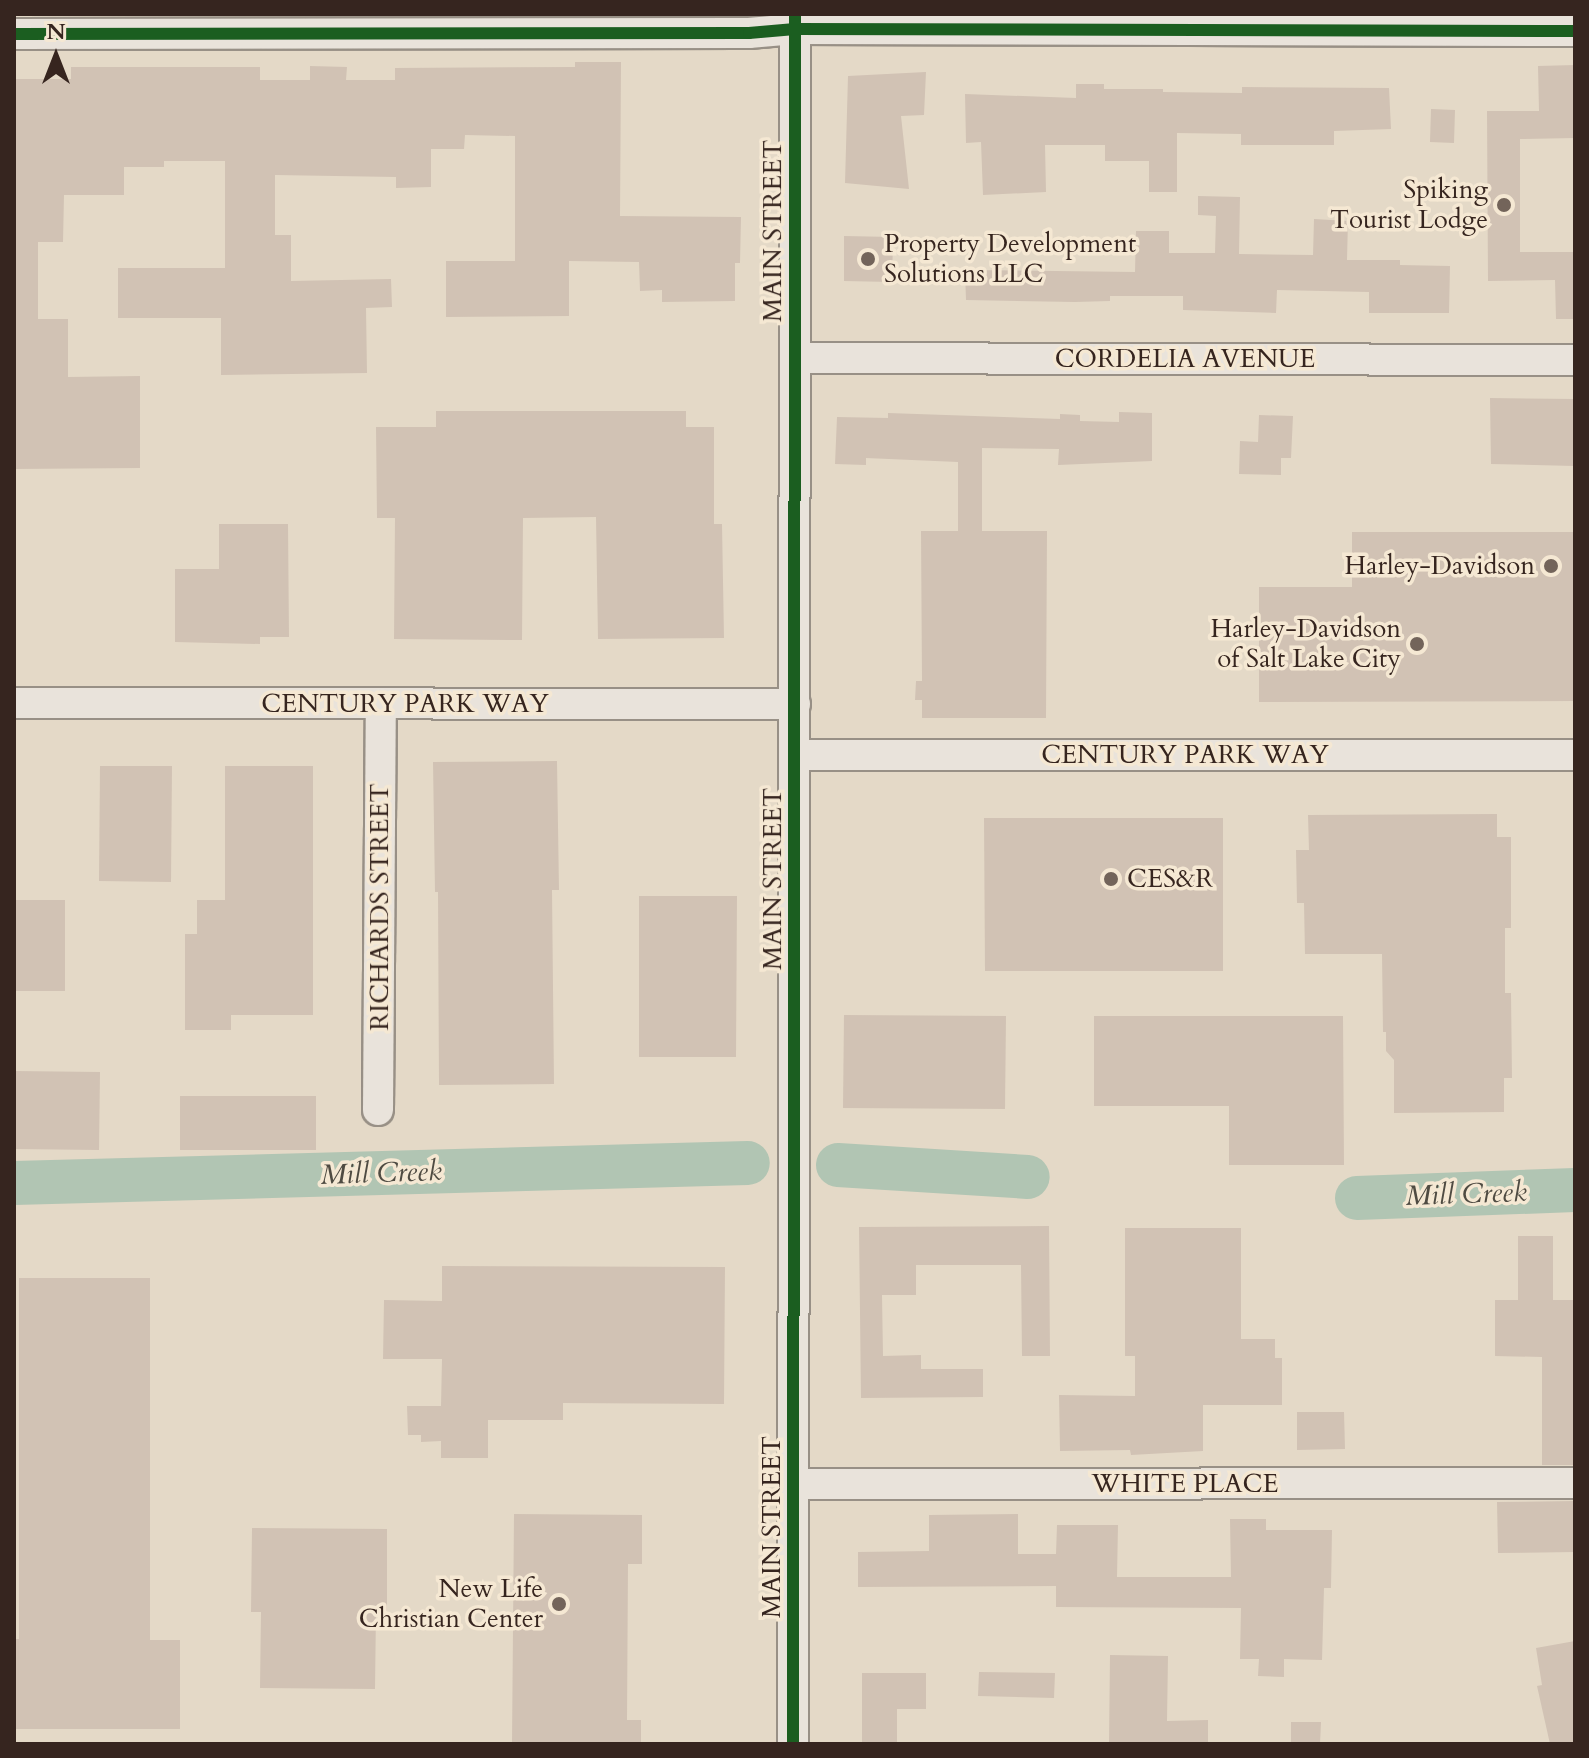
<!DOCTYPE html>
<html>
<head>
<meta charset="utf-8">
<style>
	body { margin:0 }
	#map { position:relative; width:1589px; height:1758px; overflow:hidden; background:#e4d9c7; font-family:Cardo,serif }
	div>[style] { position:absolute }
	.river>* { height:44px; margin:-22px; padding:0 22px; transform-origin:22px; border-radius:22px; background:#b1c5b3 }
	.building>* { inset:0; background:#d1c2b4 }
	.roads { filter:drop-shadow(2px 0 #989086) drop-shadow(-2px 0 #989086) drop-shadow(0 2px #989086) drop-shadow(0 -2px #989086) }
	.minor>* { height:30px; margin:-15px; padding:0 15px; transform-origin:15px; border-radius:15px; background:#e9e3db }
	.cycleway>* { height:12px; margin:-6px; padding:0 6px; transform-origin:6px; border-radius:6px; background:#1b5e20 }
	.dots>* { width:22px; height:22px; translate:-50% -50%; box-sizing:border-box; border:4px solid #f5e8d3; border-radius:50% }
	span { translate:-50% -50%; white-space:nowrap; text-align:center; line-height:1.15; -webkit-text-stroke:7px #f5e8d3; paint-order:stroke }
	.poi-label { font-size:26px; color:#36251f }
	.right { translate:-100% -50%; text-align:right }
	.left { translate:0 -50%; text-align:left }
	.street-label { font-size:26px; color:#36251f }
	.water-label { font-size:28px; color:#4f4b42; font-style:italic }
	.frame { position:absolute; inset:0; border:16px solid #36251f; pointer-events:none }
	.north { position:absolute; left:16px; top:16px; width:80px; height:80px; -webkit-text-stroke:6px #f5e8d3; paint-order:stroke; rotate:0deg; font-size:22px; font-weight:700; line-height:32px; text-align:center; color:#36251f }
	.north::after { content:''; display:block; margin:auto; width:28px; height:36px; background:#36251f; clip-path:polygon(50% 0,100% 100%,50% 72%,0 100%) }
</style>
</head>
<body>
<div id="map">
	<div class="river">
		<i style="left:838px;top:1165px;width:190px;rotate:3.6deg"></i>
		<i style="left:14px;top:1183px;width:734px;rotate:-1.56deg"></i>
		<i style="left:1357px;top:1198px;width:218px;rotate:-2.1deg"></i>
	</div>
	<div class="building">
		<i style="clip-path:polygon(575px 62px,621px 62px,620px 216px,741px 217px,740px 263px,735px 263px,735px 301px,662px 302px,662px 290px,640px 291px,639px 262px,569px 261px,569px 316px,446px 317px,446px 261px,515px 261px,515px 136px,465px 135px,464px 149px,431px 149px,431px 187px,396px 188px,396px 177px,275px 175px,275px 235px,291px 235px,291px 281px,391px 279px,392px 307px,366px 308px,367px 373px,221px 375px,221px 318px,118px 318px,118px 268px,225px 268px,225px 161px,164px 161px,164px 167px,124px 167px,124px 195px,64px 195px,63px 242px,38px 242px,38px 319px,68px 319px,68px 377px,140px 376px,140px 468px,14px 469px,14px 79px,71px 79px,71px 67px,260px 67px,260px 80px,310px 80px,310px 66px,347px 67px,346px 80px,395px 80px,395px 68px,575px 67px)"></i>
		<i style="clip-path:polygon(1575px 65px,1575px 138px,1520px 139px,1520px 252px,1575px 252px,1575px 319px,1556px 319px,1555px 280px,1488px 281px,1487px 111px,1539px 111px,1538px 66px)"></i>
		<i style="clip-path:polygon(926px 72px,924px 115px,901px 116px,909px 189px,845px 183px,848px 76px)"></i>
		<i style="clip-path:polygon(1076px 84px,1104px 84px,1104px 89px,1163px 89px,1163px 92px,1242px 93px,1242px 87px,1389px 88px,1391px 129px,1334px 131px,1334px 145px,1241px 145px,1241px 134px,1177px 133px,1177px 192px,1149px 192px,1149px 161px,1105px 161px,1105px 145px,1045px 145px,1046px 192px,983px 195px,981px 142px,966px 143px,965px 94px,1076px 98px)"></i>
		<i style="clip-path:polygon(1431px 109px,1455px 110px,1454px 143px,1430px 142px)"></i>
		<i style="clip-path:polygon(1198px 196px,1240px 197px,1239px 254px,1313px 255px,1314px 219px,1348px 221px,1347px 260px,1400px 260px,1400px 265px,1450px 266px,1449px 313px,1369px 313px,1369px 292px,1277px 290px,1276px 313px,1183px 310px,1183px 296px,1110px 296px,1110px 301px,1075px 302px,966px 300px,965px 270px,1135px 272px,1136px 231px,1169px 231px,1169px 253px,1215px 253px,1216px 216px,1198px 215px)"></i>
		<i style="clip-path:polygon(844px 236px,893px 237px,892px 282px,844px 281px)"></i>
		<i style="clip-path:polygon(1490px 398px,1575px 399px,1575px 466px,1491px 464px)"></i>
		<i style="clip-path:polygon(436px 411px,686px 411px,686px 427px,714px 427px,714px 524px,722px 524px,724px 638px,598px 639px,596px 517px,523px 518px,522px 640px,394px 639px,395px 518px,377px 518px,376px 427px,436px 427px)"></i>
		<i style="clip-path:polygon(1119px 412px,1152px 413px,1152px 461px,1058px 465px,1059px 449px,982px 448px,982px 531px,1047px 531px,1046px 718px,922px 718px,922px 700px,915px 700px,916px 681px,922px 681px,921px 531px,958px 531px,958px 462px,866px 458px,866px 465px,835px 464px,837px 417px,888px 418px,888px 413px,1060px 419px,1060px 414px,1080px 415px,1080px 421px,1119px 422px)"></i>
		<i style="clip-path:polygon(1259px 415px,1293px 416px,1291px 458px,1281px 458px,1281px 475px,1239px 474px,1240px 441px,1258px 442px)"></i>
		<i style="clip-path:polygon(219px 524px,288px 524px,289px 637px,260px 637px,260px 644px,175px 642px,175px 569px,219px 569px)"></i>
		<i style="clip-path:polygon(1352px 532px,1575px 532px,1575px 701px,1259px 702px,1259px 587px,1352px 587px)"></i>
		<i style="clip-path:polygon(557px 761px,559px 890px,552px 890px,554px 1084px,439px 1085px,438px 892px,435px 892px,433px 762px)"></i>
		<i style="clip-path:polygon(100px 766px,172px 766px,171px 882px,99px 881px)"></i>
		<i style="clip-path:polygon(225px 766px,313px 766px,313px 1015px,231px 1015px,231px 1030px,185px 1030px,185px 934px,197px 934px,197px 900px,225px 900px)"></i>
		<i style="clip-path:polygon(1497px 814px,1497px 837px,1511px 837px,1511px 928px,1505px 928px,1505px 993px,1511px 993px,1512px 1078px,1504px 1078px,1504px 1112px,1394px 1113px,1394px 1060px,1386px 1051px,1386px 1032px,1383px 1032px,1382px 954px,1305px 954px,1304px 903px,1297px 903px,1296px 850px,1309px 850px,1308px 815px)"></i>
		<i style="clip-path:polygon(984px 818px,1223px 818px,1223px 971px,985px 971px)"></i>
		<i style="clip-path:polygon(639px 896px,737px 896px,736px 1057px,639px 1057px)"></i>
		<i style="clip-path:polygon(14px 900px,65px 900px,65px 991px,14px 991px)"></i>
		<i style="clip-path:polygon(844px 1015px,1006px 1016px,1005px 1109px,843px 1108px)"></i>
		<i style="clip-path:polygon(1094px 1016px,1343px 1016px,1344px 1165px,1229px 1165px,1229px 1106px,1094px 1106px)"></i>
		<i style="clip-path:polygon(14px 1071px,100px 1072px,99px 1150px,14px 1149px)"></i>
		<i style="clip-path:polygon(180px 1096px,316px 1096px,316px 1150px,180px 1150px)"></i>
		<i style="clip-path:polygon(1049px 1226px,1050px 1356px,1022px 1356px,1021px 1265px,916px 1265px,916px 1295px,882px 1295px,883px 1356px,921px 1355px,921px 1369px,983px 1369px,983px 1397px,861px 1398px,859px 1227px)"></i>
		<i style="clip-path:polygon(1125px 1228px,1241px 1228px,1241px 1339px,1275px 1339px,1275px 1358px,1282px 1358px,1282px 1405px,1203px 1405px,1203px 1451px,1131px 1455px,1130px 1450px,1060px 1451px,1059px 1395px,1135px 1396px,1135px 1356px,1125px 1356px)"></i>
		<i style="clip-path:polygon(1518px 1236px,1553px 1236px,1553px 1300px,1575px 1300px,1575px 1465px,1542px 1465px,1542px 1357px,1495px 1356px,1495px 1300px,1518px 1300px)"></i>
		<i style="clip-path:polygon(442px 1266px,725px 1267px,724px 1404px,563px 1403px,563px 1420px,488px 1420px,488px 1458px,441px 1458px,441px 1441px,421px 1442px,421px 1435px,408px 1435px,407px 1406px,441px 1406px,442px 1359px,383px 1359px,384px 1300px,442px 1301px)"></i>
		<i style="clip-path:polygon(19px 1278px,150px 1278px,150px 1640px,180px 1640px,180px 1729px,14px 1729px,14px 1639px,19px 1639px)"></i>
		<i style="clip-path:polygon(1297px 1412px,1344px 1412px,1345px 1449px,1297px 1450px)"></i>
		<i style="clip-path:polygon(1575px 1501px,1575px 1552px,1498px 1553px,1497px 1502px)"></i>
		<i style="clip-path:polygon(514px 1514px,642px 1515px,642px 1564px,628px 1564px,627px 1720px,641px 1720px,641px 1744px,512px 1744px)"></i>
		<i style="clip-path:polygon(1018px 1514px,1018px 1554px,1056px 1554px,1057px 1525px,1118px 1525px,1117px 1577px,1231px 1577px,1230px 1519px,1266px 1519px,1266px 1530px,1332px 1530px,1331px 1588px,1324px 1588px,1322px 1660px,1284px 1659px,1284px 1677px,1258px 1676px,1259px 1659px,1240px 1659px,1241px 1608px,1056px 1607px,1056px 1586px,858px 1587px,858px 1552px,929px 1551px,929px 1515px)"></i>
		<i style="clip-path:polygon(252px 1528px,387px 1529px,387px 1611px,376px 1611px,375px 1689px,260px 1688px,261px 1612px,251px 1612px)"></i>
		<i style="clip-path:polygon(1575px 1641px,1575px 1744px,1550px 1744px,1537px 1686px,1542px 1685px,1536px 1648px)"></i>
		<i style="clip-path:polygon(1110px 1655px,1168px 1656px,1167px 1721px,1208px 1720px,1208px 1744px,1109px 1744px)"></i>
		<i style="clip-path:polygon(979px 1672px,1055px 1673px,1054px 1698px,978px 1696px)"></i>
		<i style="clip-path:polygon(862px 1673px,926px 1673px,926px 1709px,897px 1709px,897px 1744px,862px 1744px)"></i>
		<i style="clip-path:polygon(1291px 1722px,1321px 1722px,1320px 1744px,1291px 1744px)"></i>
	</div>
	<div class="roads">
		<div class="minor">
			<i style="left:14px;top:34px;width:735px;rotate:-0.08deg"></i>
			<i style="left:749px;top:33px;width:46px;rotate:-5deg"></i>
			<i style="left:795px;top:29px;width:780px;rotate:0.15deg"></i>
			<i style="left:795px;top:358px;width:780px;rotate:0.15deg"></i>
			<i style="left:14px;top:703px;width:781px;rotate:0.07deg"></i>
			<i style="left:795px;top:755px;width:780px"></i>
			<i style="left:378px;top:1110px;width:406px;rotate:-89.6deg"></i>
			<i style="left:794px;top:1484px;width:781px;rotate:-0.07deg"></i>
			<i style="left:793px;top:1744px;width:1730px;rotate:-89.93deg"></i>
		</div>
	</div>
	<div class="cycleway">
		<i style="left:14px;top:34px;width:735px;rotate:-0.08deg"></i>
		<i style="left:749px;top:33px;width:46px;rotate:-5deg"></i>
		<i style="left:795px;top:29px;width:780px;rotate:0.15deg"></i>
		<i style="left:793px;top:1744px;width:1730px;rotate:-89.93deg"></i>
	</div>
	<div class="dots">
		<i style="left:1504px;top:205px;background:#73645a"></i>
		<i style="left:868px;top:259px;background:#73645a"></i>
		<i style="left:1551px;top:566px;background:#73645a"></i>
		<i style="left:1417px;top:644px;background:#73645a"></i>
		<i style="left:1111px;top:879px;background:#73645a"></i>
		<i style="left:559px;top:1604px;background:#73645a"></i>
	</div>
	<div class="poi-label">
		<span class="right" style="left:1488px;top:205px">Spiking<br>Tourist Lodge</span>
		<span class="left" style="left:884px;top:259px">Property Development<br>Solutions LLC</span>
		<span class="right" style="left:1535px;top:566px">Harley-Davidson</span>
		<span class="right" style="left:1401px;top:644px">Harley-Davidson<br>of Salt Lake City</span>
		<span class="left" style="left:1127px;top:879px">CES&amp;R</span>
		<span class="right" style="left:543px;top:1604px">New Life<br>Christian Center</span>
	</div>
	<div class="street-label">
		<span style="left:773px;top:231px;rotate:-90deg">MAIN STREET</span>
		<span style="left:1185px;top:359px">CORDELIA AVENUE</span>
		<span style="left:405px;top:704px">CENTURY PARK WAY</span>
		<span style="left:1185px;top:755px">CENTURY PARK WAY</span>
		<span style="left:773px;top:879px;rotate:-90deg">MAIN STREET</span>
		<span style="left:380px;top:907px;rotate:-90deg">RICHARDS STREET</span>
		<span style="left:1185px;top:1484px">WHITE PLACE</span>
		<span style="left:772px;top:1527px;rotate:-90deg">MAIN STREET</span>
	</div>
	<div class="water-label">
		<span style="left:381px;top:1173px;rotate:-2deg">Mill Creek</span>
		<span style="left:1466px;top:1194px;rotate:-2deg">Mill Creek</span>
	</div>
	<div class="frame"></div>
	<div class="north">N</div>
</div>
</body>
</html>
